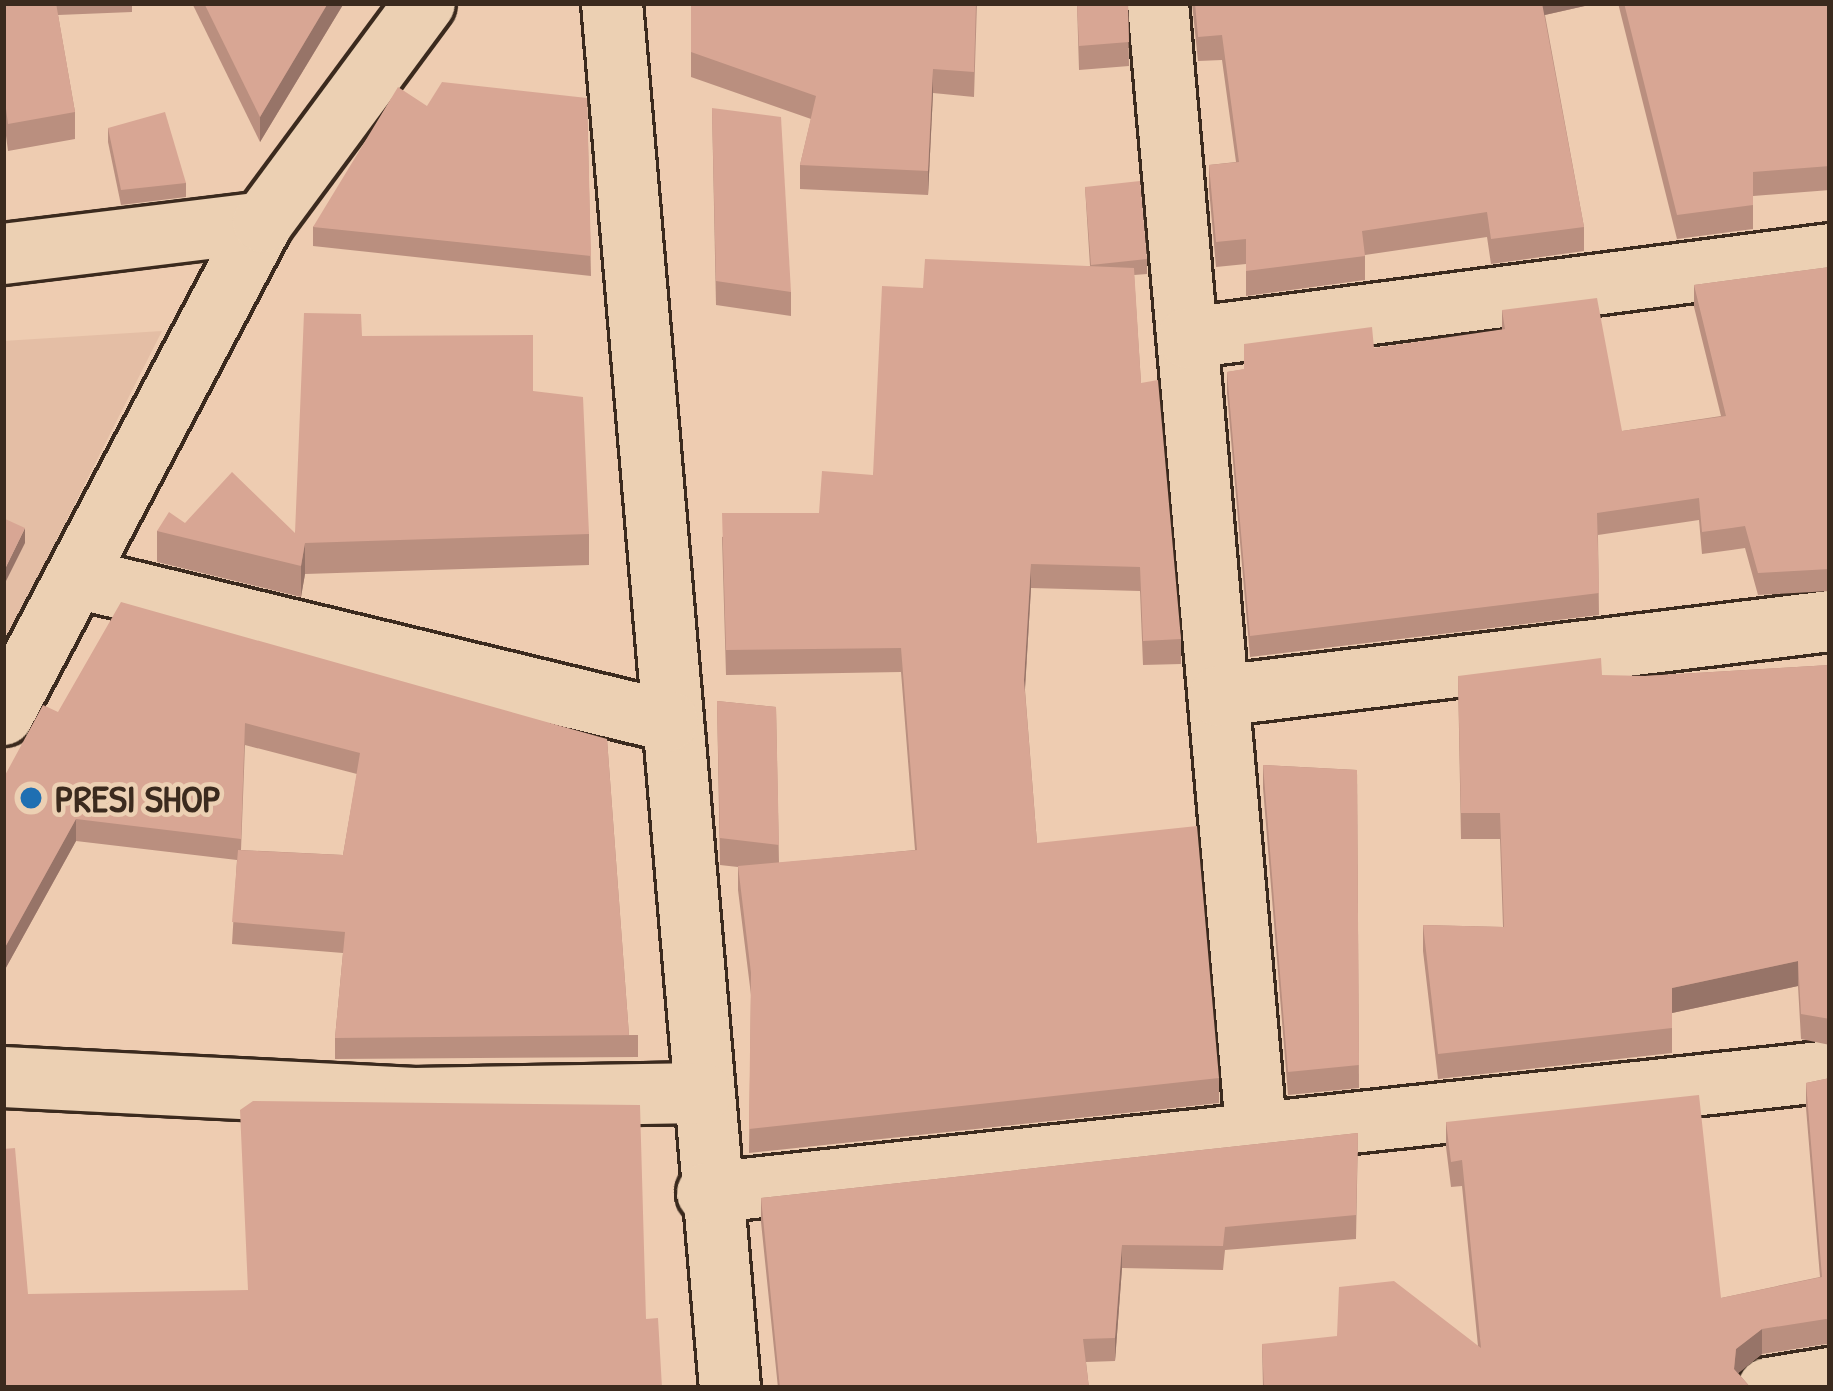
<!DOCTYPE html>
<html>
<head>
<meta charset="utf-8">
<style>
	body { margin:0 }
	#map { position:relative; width:1833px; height:1391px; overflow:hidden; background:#eeccb1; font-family:"Patrick Hand",sans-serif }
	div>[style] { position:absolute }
	.built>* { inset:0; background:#e4bea5 }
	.roads { filter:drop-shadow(3px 0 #3b2a1e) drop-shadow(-3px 0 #3b2a1e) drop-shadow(0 3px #3b2a1e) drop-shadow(0 -3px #3b2a1e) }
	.street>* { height:60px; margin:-30px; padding:0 30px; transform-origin:30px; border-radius:30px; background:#ecd0b3 }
	.wall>* { inset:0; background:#ba8f7f }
	.shaded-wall>* { inset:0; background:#977468 }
	.building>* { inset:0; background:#d8a694 }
	.dots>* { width:33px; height:33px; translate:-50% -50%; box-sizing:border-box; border:6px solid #ecd0b3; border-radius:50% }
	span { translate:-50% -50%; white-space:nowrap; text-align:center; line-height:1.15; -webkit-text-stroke:9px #ecd0b3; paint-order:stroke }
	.poi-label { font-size:39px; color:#3b2a1e; font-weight:700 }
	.left { translate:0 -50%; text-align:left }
	.frame { position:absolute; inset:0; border:6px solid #3b2a1e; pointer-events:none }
</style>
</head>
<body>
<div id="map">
	<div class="built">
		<i style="clip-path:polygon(162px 331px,3px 646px,3px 341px)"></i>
	</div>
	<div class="roads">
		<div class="street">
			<i style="left:612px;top:3px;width:1390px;rotate:85.13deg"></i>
			<i style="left:1158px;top:3px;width:1141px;rotate:85.02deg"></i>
			<i style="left:3px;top:254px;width:262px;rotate:-7deg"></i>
			<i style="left:1188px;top:338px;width:647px;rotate:-7.45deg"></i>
			<i style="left:77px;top:578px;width:608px;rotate:13.6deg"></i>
			<i style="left:1219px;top:696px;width:616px;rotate:-7deg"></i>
			<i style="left:3px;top:715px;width:557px;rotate:-62.19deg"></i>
			<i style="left:263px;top:222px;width:272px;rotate:-53.5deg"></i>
			<i style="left:3px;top:1077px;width:412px;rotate:2.9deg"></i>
			<i style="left:414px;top:1098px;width:288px;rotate:-1deg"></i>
			<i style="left:707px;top:1193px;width:1130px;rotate:-6.2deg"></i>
			<i style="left:1768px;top:1388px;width:63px;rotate:-9.2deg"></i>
		</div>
	</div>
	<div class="wall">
		<i style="clip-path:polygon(3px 3px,132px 3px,132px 12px,58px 15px,75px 112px,75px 139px,8px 151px,3px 113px)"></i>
		<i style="clip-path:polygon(192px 3px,344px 3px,260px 142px)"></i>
		<i style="clip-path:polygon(691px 3px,977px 3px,974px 97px,933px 93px,928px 195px,800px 189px,800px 165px,811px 119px,691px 77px)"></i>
		<i style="clip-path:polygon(1077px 3px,1128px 3px,1129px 66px,1079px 70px)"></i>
		<i style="clip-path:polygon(1192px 3px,1598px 3px,1545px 15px,1584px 227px,1584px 251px,1491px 264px,1487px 237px,1365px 255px,1365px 280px,1246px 296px,1246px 264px,1216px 267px,1209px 189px,1209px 165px,1236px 162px,1222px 60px,1198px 61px)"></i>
		<i style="clip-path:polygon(1618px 3px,1830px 3px,1830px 190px,1753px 196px,1753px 229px,1677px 239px)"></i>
		<i style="clip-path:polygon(587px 98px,591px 276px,313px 246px,313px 227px,427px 106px)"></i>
		<i style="clip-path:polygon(712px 108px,791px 292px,791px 316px,716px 305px)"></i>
		<i style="clip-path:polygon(108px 128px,186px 183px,186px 197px,121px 205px,108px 142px)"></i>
		<i style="clip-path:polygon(1085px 187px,1147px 259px,1147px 274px,1134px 275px,1141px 383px,1181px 639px,1181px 664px,1143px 665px,1140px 591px,1031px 588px,1025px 690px,1037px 843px,1219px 1078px,1219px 1103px,749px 1153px,751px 995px,738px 890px,738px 867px,720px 865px,717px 701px,776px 707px,779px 863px,915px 850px,901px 672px,726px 675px,722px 537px,819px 513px,873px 475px,923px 288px,1090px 266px)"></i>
		<i style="clip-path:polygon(1830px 267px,1830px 591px,1758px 595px,1745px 548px,1702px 554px,1699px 520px,1598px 535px,1599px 615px,1250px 657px,1227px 393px,1227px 372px,1502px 330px,1502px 310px,1622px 431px,1721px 416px,1694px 307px,1694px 285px)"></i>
		<i style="clip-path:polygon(362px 336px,533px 391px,589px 534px,589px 565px,305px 574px,301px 597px,157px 562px,157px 531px,185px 523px,295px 533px)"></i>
		<i style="clip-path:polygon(1830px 665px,1830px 1045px,1801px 1039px,1798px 986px,1672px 1013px,1672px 1053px,1438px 1079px,1423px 951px,1423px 925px,1503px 927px,1500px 839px,1461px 839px,1458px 676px,1645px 676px)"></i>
		<i style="clip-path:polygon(evenodd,58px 712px,607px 739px,629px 1035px,638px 1035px,638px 1057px,335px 1059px,335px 1038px,343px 953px,232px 944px,237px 860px,76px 841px,3px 973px,3px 779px,58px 712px,245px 745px,357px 774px,343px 855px,241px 850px,245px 745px)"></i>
		<i style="clip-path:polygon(1263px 765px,1357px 770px,1359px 1088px,1288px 1095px,1263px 788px)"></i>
		<i style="clip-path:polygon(1830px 1078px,1830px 1346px,1826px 1344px,1762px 1354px,1738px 1373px,1751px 1388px,1263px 1388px,1262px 1344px,1478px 1346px,1462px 1186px,1451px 1187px,1446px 1147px,1446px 1122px,1721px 1298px,1820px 1277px,1806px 1108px,1806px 1083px)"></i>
		<i style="clip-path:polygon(1358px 1133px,1356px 1239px,1225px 1250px,1223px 1270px,1122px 1268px,1115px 1361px,1086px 1362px,1089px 1388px,778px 1388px,761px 1222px,761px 1198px)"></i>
	</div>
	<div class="shaded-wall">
		<i style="clip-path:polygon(328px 3px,344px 3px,260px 142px,260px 117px)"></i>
		<i style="clip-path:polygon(1540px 3px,1598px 3px,1540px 16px)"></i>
		<i style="clip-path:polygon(933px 69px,933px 93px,928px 195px,928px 171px)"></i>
		<i style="clip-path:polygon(25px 528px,25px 543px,3px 587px,3px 573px)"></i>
		<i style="clip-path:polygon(305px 543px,305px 574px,301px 597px,301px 566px)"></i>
		<i style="clip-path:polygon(1031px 564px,1031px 588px,1024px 704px,1024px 680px)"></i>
		<i style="clip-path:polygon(76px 819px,76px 841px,3px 973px,3px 951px)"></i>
		<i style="clip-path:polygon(1798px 961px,1798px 986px,1672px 1013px,1672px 988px)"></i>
		<i style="clip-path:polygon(1122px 1245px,1122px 1268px,1115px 1361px,1115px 1338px)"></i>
		<i style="clip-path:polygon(1762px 1329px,1762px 1354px,1736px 1375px,1734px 1369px,1736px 1349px)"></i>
	</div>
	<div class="building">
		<i style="clip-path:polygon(3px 3px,56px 3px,75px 112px,8px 124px,3px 86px)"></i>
		<i style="clip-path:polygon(204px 3px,328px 3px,260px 117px)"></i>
		<i style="clip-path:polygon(691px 3px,976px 3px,974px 72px,933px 69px,928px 171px,800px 165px,816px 96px,691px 52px)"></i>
		<i style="clip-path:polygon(1077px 3px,1128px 3px,1129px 42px,1079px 46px)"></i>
		<i style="clip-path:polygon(1195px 3px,1542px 3px,1584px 227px,1491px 239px,1487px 212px,1362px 231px,1365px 256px,1246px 271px,1246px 239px,1216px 242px,1209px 165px,1239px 162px,1222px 35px,1198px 37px)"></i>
		<i style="clip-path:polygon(1624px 3px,1830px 3px,1830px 166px,1753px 172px,1753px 205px,1677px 215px)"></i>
		<i style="clip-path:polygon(442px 82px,587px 98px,591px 256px,313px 227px,398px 87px,427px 106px)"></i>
		<i style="clip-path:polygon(712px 108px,781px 117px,791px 292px,716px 281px)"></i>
		<i style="clip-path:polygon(165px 112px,186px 183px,121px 190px,108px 128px)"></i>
		<i style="clip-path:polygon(1140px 181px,1147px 259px,1091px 265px,1085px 187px)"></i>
		<i style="clip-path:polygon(925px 259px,1134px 268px,1141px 383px,1158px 380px,1181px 639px,1143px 641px,1140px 567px,1031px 564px,1024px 680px,1037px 843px,1197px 826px,1219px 1078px,749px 1129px,751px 973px,738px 866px,917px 850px,901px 648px,726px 650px,722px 513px,819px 513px,822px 471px,873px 475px,882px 286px,923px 288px)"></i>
		<i style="clip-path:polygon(1830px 267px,1830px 569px,1758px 573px,1745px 526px,1702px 532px,1699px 498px,1597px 513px,1599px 593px,1250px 636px,1227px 372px,1244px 369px,1244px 344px,1372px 327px,1374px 348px,1505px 329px,1502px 310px,1597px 298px,1622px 431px,1726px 416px,1694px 285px)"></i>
		<i style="clip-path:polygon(304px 313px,361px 314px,362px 336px,533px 335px,533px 391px,583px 397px,589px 534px,305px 543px,301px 566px,157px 531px,169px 512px,185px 523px,232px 472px,295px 533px)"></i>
		<i style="clip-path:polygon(3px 518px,25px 528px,3px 573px)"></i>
		<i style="clip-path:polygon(121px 602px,607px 739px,629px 1035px,638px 1035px,335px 1038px,345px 932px,232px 922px,238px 850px,343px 855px,360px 753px,245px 723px,241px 839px,76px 819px,3px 951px,3px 779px,43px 705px,58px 712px)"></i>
		<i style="clip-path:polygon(1601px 658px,1602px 675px,1645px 676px,1830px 665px,1830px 1019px,1801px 1014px,1798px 961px,1672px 988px,1672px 1028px,1438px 1054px,1423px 925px,1504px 927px,1500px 813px,1461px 813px,1458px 676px)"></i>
		<i style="clip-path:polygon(717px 701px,776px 707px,779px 845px,720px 838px)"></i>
		<i style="clip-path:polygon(1263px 765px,1357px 770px,1359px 1065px,1288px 1072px)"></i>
		<i style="clip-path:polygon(1830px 1078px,1830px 1320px,1826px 1319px,1762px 1329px,1736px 1349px,1734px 1369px,1751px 1388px,1264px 1388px,1262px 1344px,1337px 1336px,1339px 1287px,1394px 1281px,1481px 1348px,1462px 1160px,1451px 1162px,1446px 1122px,1699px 1095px,1721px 1298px,1822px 1277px,1806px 1083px)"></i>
		<i style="clip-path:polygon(253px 1101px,640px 1105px,646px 1319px,658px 1318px,662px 1388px,3px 1388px,3px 1149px,15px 1148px,28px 1294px,248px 1290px,240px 1110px)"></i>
		<i style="clip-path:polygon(1358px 1133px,1356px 1215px,1225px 1227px,1223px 1246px,1122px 1245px,1115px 1338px,1083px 1339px,1089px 1388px,780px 1388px,761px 1198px)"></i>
	</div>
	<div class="dots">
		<i style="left:31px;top:798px;background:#1f6fb2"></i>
	</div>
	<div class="poi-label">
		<span class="left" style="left:55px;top:798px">PRESI SHOP</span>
	</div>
	<div class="frame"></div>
</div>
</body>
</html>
